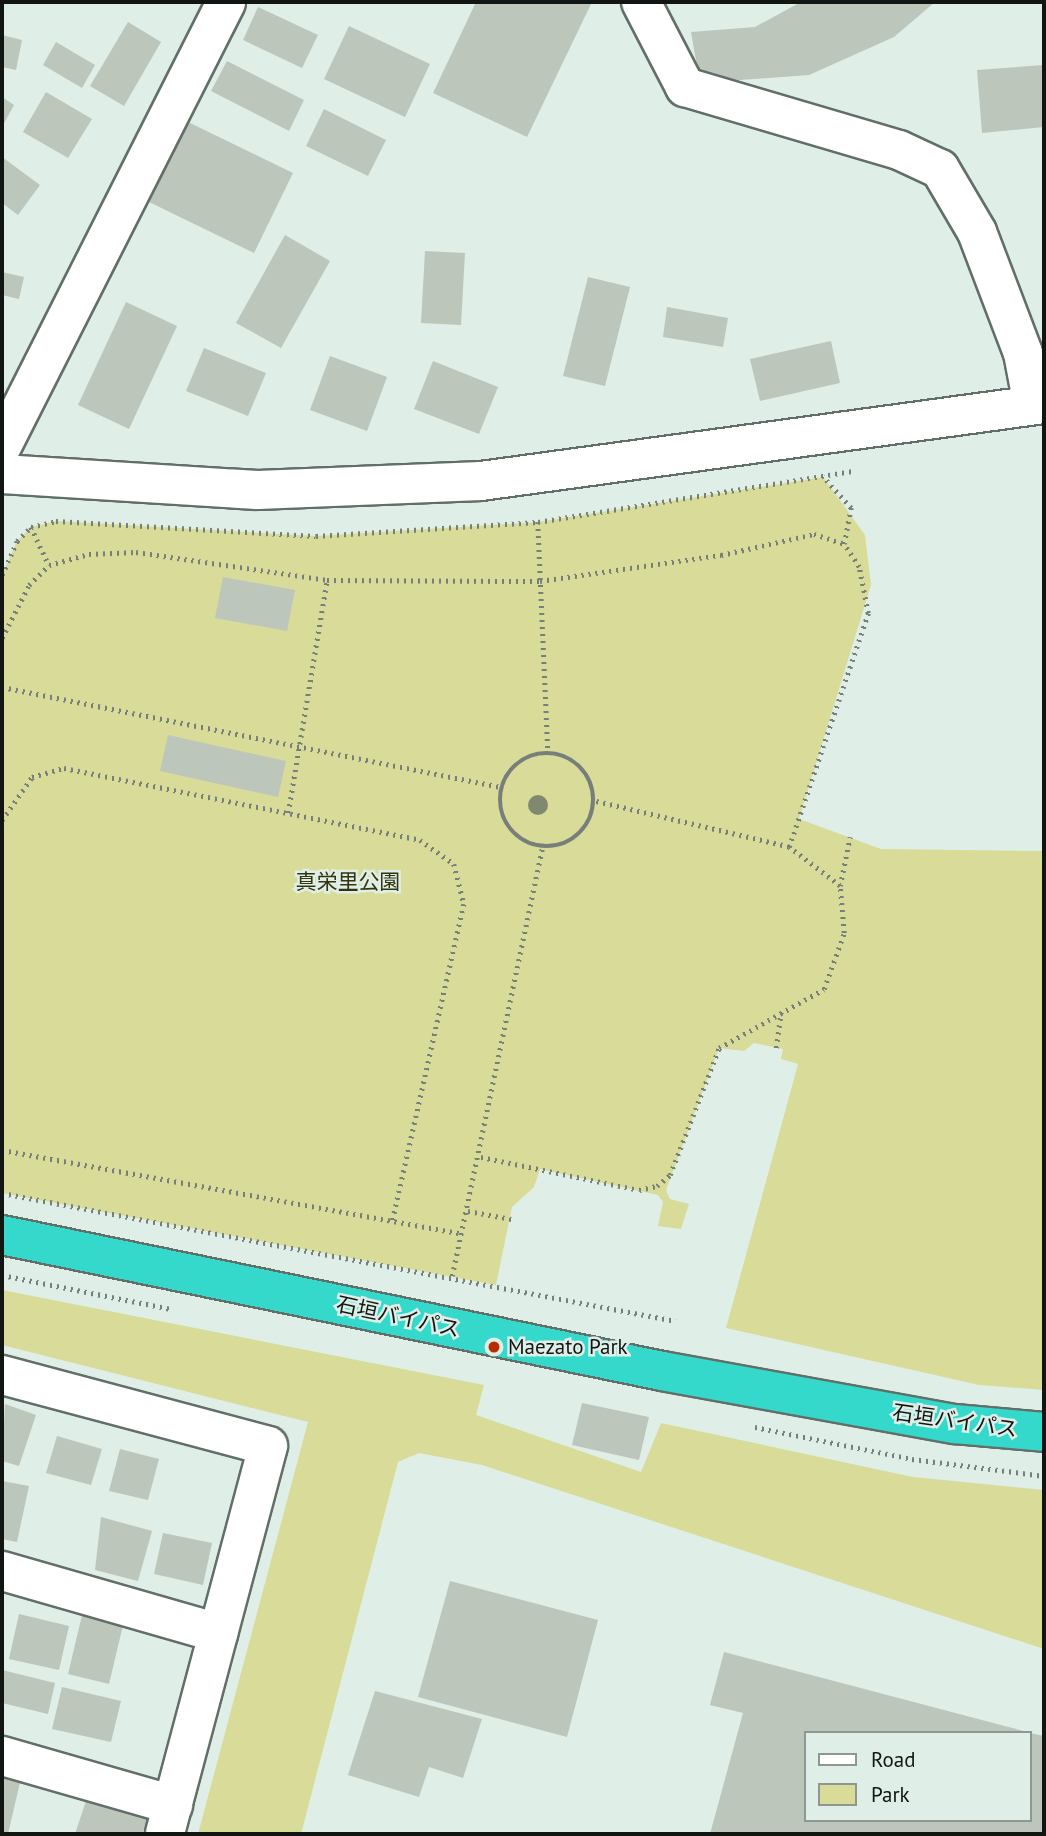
<!DOCTYPE html>
<html>
<head>
<meta charset="utf-8">
<style>
	body { margin:0 }
	#map { position:relative; width:1046px; height:1836px; overflow:hidden; background:#dfeee6; font-family:"PT Sans","Noto Sans JP",sans-serif }
	div>[style] { position:absolute }
	.green>* { inset:0; background:#d8dc98 }
	.building>* { inset:0; background:#bdc6ba }
	.path>* { height:4.5px; margin-top:-2.25px; transform-origin:0; background:repeating-linear-gradient(90deg,#767f7a 0 2px,transparent 0 7px) }
	.path>.ring { margin:-2.25px; padding:0; box-sizing:content-box; background:none; border:4.5px solid #767f7a; border-radius:50% }
	.roads { filter:drop-shadow(2px 0 #626f68) drop-shadow(-2px 0 #626f68) drop-shadow(0 2px #626f68) drop-shadow(0 -2px #626f68) }
	.minor>* { height:38px; margin:-19px; padding:0 19px; transform-origin:19px; border-radius:19px; background:#fff }
	.highway>* { height:38px; margin:-19px; padding:0 19px; transform-origin:19px; border-radius:19px; background:#35d9cb }
	.trees>* { width:20px; height:20px; margin:-10px; border-radius:50%; background:#80886f }
	.dots>* { width:19px; height:19px; translate:-50% -50%; box-sizing:border-box; border:4px solid #dfeee6; border-radius:50% }
	span { translate:-50% -50%; white-space:nowrap; text-align:center; line-height:1.15; -webkit-text-stroke:5px #dfeee6; paint-order:stroke }
	.park-label { font-size:21px; color:#33340e }
	.street-label { font-size:21px; color:#111613 }
	.poi-label { font-size:21px; color:#111613 }
	.left { translate:0 -50%; text-align:left }
	.frame { position:absolute; inset:0; border:4px solid #111613; pointer-events:none }
	.legend { position:absolute; left:804px; top:1731px; width:228px; height:91px; box-sizing:border-box; background:#dfeee6; border:2px solid #8d9892; margin:0; padding:9px 12px; list-style:none; font-size:21px; color:#111613 }
	.legend li { display:flex; align-items:center; gap:14px; height:35px }
	.legend b { width:35px; border:2px solid #8d9892 }
</style>
</head>
<body>
<div id="map">
	<div class="green">
		<i style="clip-path:polygon(823px 477px,865px 535px,871px 585px,799px 819px,881px 849px,1044px 851px,1044px 1390px,979px 1385px,726px 1328px,798px 1064px,781px 1059px,783px 1049px,754px 1043px,744px 1051px,719px 1048px,666px 1190px,670px 1199px,689px 1204px,681px 1229px,658px 1226px,663px 1202px,658px 1195px,540px 1169px,534px 1187px,512px 1207px,496px 1285px,2px 1193px,2px 575px,17px 541px,31px 527px,56px 521px,316px 536px,538px 522px)"></i>
		<i style="clip-path:polygon(2px 1290px,484px 1385px,476px 1415px,641px 1472px,661px 1423px,913px 1477px,1044px 1490px,1044px 1649px,482px 1465px,419px 1453px,398px 1462px,301px 1834px,198px 1834px,308px 1422px,2px 1345px)"></i>
	</div>
	<div class="building">
		<i style="clip-path:polygon(476px 2px,592px 2px,527px 137px,433px 93px)"></i>
		<i style="clip-path:polygon(801px 2px,935px 2px,894px 37px,809px 75px,700px 83px,691px 32px,755px 27px)"></i>
		<i style="clip-path:polygon(258px 7px,318px 35px,302px 68px,243px 40px)"></i>
		<i style="clip-path:polygon(128px 22px,161px 42px,124px 106px,90px 86px)"></i>
		<i style="clip-path:polygon(349px 26px,430px 64px,405px 117px,324px 79px)"></i>
		<i style="clip-path:polygon(2px 35px,22px 40px,16px 70px,2px 67px)"></i>
		<i style="clip-path:polygon(56px 42px,95px 65px,82px 88px,43px 65px)"></i>
		<i style="clip-path:polygon(227px 61px,304px 100px,289px 131px,211px 91px)"></i>
		<i style="clip-path:polygon(1044px 65px,1044px 127px,982px 133px,977px 70px)"></i>
		<i style="clip-path:polygon(46px 92px,92px 119px,68px 158px,23px 132px)"></i>
		<i style="clip-path:polygon(2px 97px,14px 105px,2px 127px)"></i>
		<i style="clip-path:polygon(324px 109px,386px 140px,368px 176px,306px 146px)"></i>
		<i style="clip-path:polygon(188px 122px,293px 173px,254px 253px,149px 202px)"></i>
		<i style="clip-path:polygon(2px 157px,40px 185px,18px 215px,2px 203px)"></i>
		<i style="clip-path:polygon(285px 235px,330px 261px,281px 348px,236px 323px)"></i>
		<i style="clip-path:polygon(425px 251px,465px 253px,461px 325px,421px 323px)"></i>
		<i style="clip-path:polygon(2px 272px,24px 277px,19px 299px,2px 295px)"></i>
		<i style="clip-path:polygon(588px 277px,630px 287px,605px 386px,563px 376px)"></i>
		<i style="clip-path:polygon(126px 302px,177px 326px,129px 429px,78px 405px)"></i>
		<i style="clip-path:polygon(667px 307px,728px 318px,723px 347px,663px 337px)"></i>
		<i style="clip-path:polygon(831px 341px,840px 383px,760px 401px,750px 359px)"></i>
		<i style="clip-path:polygon(204px 348px,266px 373px,248px 416px,186px 391px)"></i>
		<i style="clip-path:polygon(330px 356px,387px 377px,367px 431px,310px 410px)"></i>
		<i style="clip-path:polygon(433px 361px,498px 387px,479px 434px,414px 409px)"></i>
		<i style="clip-path:polygon(223px 577px,295px 590px,287px 631px,215px 618px)"></i>
		<i style="clip-path:polygon(168px 735px,286px 761px,278px 797px,160px 771px)"></i>
		<i style="clip-path:polygon(582px 1403px,649px 1417px,639px 1460px,572px 1445px)"></i>
		<i style="clip-path:polygon(5px 1404px,36px 1415px,19px 1466px,2px 1461px)"></i>
		<i style="clip-path:polygon(57px 1436px,102px 1449px,91px 1485px,46px 1473px)"></i>
		<i style="clip-path:polygon(120px 1449px,159px 1459px,148px 1500px,109px 1491px)"></i>
		<i style="clip-path:polygon(2px 1481px,29px 1486px,17px 1542px,2px 1539px)"></i>
		<i style="clip-path:polygon(101px 1517px,152px 1531px,138px 1581px,95px 1570px)"></i>
		<i style="clip-path:polygon(163px 1533px,212px 1543px,203px 1585px,154px 1574px)"></i>
		<i style="clip-path:polygon(450px 1581px,598px 1620px,567px 1737px,418px 1697px)"></i>
		<i style="clip-path:polygon(83px 1611px,124px 1621px,109px 1684px,68px 1674px)"></i>
		<i style="clip-path:polygon(19px 1614px,69px 1626px,59px 1670px,9px 1659px)"></i>
		<i style="clip-path:polygon(724px 1652px,1027px 1732px,806px 1733px,806px 1820px,1030px 1820px,1030px 1733px,1044px 1736px,1044px 1834px,710px 1834px,743px 1713px,710px 1705px)"></i>
		<i style="clip-path:polygon(2px 1670px,55px 1683px,48px 1714px,2px 1703px)"></i>
		<i style="clip-path:polygon(62px 1687px,121px 1701px,111px 1742px,52px 1729px)"></i>
		<i style="clip-path:polygon(375px 1691px,482px 1719px,463px 1778px,429px 1767px,419px 1797px,348px 1775px)"></i>
		<i style="clip-path:polygon(2px 1773px,21px 1778px,8px 1834px,2px 1834px)"></i>
		<i style="clip-path:polygon(88px 1795px,148px 1815px,142px 1834px,75px 1834px)"></i>
	</div>
	<div class="path">
		<i style="left:538px;top:522px;width:231px;rotate:87.5deg"></i>
		<i style="left:31px;top:527px;width:42px;rotate:64.7deg"></i>
		<i style="left:2px;top:575px;width:37px;rotate:-66deg"></i>
		<i style="left:17px;top:541px;width:20px;rotate:-45deg"></i>
		<i style="left:31px;top:527px;width:26px;rotate:-13deg"></i>
		<i style="left:56px;top:521px;width:260px;rotate:3.3deg"></i>
		<i style="left:316px;top:536px;width:222px;rotate:-3.6deg"></i>
		<i style="left:538px;top:522px;width:318px;rotate:-9.2deg"></i>
		<i style="left:2px;top:638px;width:59px;rotate:-63deg"></i>
		<i style="left:29px;top:585px;width:28px;rotate:-45deg"></i>
		<i style="left:49px;top:565px;width:41px;rotate:-15.4deg"></i>
		<i style="left:89px;top:554px;width:47px;rotate:-2.4deg"></i>
		<i style="left:136px;top:552px;width:193px;rotate:8.3deg"></i>
		<i style="left:327px;top:580px;width:213px;rotate:0.3deg"></i>
		<i style="left:540px;top:581px;width:183px;rotate:-8.2deg"></i>
		<i style="left:721px;top:555px;width:95px;rotate:-12.7deg"></i>
		<i style="left:814px;top:534px;width:32px;rotate:18deg"></i>
		<i style="left:2px;top:687px;width:509px;rotate:11.33deg"></i>
		<i class="ring" style="left:500px;top:753px;width:89.5px;height:89.5px"></i>
		<i style="left:288px;top:813px;width:236px;rotate:-80.5deg"></i>
		<i style="left:2px;top:820px;width:52px;rotate:-55.1deg"></i>
		<i style="left:32px;top:777px;width:33px;rotate:-16deg"></i>
		<i style="left:64px;top:768px;width:363px;rotate:11.4deg"></i>
		<i style="left:420px;top:840px;width:42px;rotate:35.2deg"></i>
		<i style="left:454px;top:864px;width:41px;rotate:76deg"></i>
		<i style="left:464px;top:904px;width:328px;rotate:102.7deg"></i>
		<i style="left:789px;top:847px;width:247px;rotate:-71.3deg"></i>
		<i style="left:868px;top:613px;width:47px;rotate:-101.1deg"></i>
		<i style="left:859px;top:567px;width:27px;rotate:-123deg"></i>
		<i style="left:844px;top:544px;width:37px;rotate:-79deg"></i>
		<i style="left:851px;top:508px;width:42px;rotate:-132.1deg"></i>
		<i style="left:840px;top:886px;width:50px;rotate:-78.5deg"></i>
		<i style="left:776px;top:1048px;width:36px;rotate:-82deg"></i>
		<i style="left:2px;top:1150px;width:468px;rotate:10.3deg"></i>
		<i style="left:481px;top:1157px;width:161px;rotate:11.8deg"></i>
		<i style="left:639px;top:1190px;width:18px;rotate:-13deg"></i>
		<i style="left:657px;top:1186px;width:17px;rotate:-40deg"></i>
		<i style="left:670px;top:1175px;width:136px;rotate:-68.9deg"></i>
		<i style="left:719px;top:1048px;width:120px;rotate:-29.3deg"></i>
		<i style="left:824px;top:989px;width:59px;rotate:-70.3deg"></i>
		<i style="left:844px;top:933px;width:47px;rotate:-94.9deg"></i>
		<i style="left:840px;top:886px;width:64px;rotate:-142.6deg"></i>
		<i style="left:789px;top:847px;width:199px;rotate:-166.7deg"></i>
		<i style="left:2px;top:1193px;width:686px;rotate:10.75deg"></i>
		<i style="left:468px;top:1211px;width:44px;rotate:10.5deg"></i>
		<i style="left:2px;top:1275px;width:171px;rotate:11.4deg"></i>
		<i style="left:452px;top:1276px;width:437px;rotate:-78.1deg"></i>
		<i style="left:755px;top:1427px;width:160px;rotate:11.5deg"></i>
		<i style="left:912px;top:1459px;width:133px;rotate:7.3deg"></i>
	</div>
	<div class="roads">
		<div class="minor">
			<i style="left:641px;top:2px;width:96px;rotate:62.6deg"></i>
			<i style="left:685px;top:87px;width:223px;rotate:16.4deg"></i>
			<i style="left:899px;top:150px;width:45px;rotate:24.9deg"></i>
			<i style="left:940px;top:169px;width:73px;rotate:59.6deg"></i>
			<i style="left:977px;top:232px;width:129px;rotate:69.2deg"></i>
			<i style="left:1023px;top:353px;width:53px;rotate:79.1deg"></i>
			<i style="left:2px;top:446px;width:497px;rotate:-63.2deg"></i>
			<i style="left:2px;top:474px;width:256px;rotate:3.6deg"></i>
			<i style="left:258px;top:490px;width:223px;rotate:-2.3deg"></i>
			<i style="left:481px;top:481px;width:568px;rotate:-7.79deg"></i>
			<i style="left:2px;top:1375px;width:275px;rotate:14.9deg"></i>
			<i style="left:268px;top:1446px;width:401px;rotate:104.9deg"></i>
			<i style="left:2px;top:1571px;width:225px;rotate:16deg"></i>
			<i style="left:2px;top:1756px;width:178px;rotate:16deg"></i>
		</div>
		<div class="highway">
			<i style="left:2px;top:1235px;width:674px;rotate:11.64deg"></i>
			<i style="left:662px;top:1371px;width:298px;rotate:10.3deg"></i>
			<i style="left:955px;top:1424px;width:89px;rotate:5.1deg"></i>
		</div>
	</div>
	<div class="trees">
		<i style="left:538px;top:805px"></i>
	</div>
	<div class="dots">
		<i style="left:494px;top:1347px;background:#b72d00"></i>
	</div>
	<div class="park-label">
		<span style="left:348px;top:882px">真栄里公園</span>
	</div>
	<div class="street-label">
		<span style="left:398px;top:1317px;rotate:12deg">石垣バイパス</span>
		<span style="left:955px;top:1421px;rotate:8deg">石垣バイパス</span>
	</div>
	<div class="poi-label">
		<span class="left" style="left:508px;top:1347px">Maezato Park</span>
	</div>
	<div class="frame"></div>
	<ul class="legend">
	<li><b style="height:9px;background:#fff"></b>Road</li>
	<li><b style="height:19px;background:#d8dc98"></b>Park</li>
	</ul>
</div>
</body>
</html>
